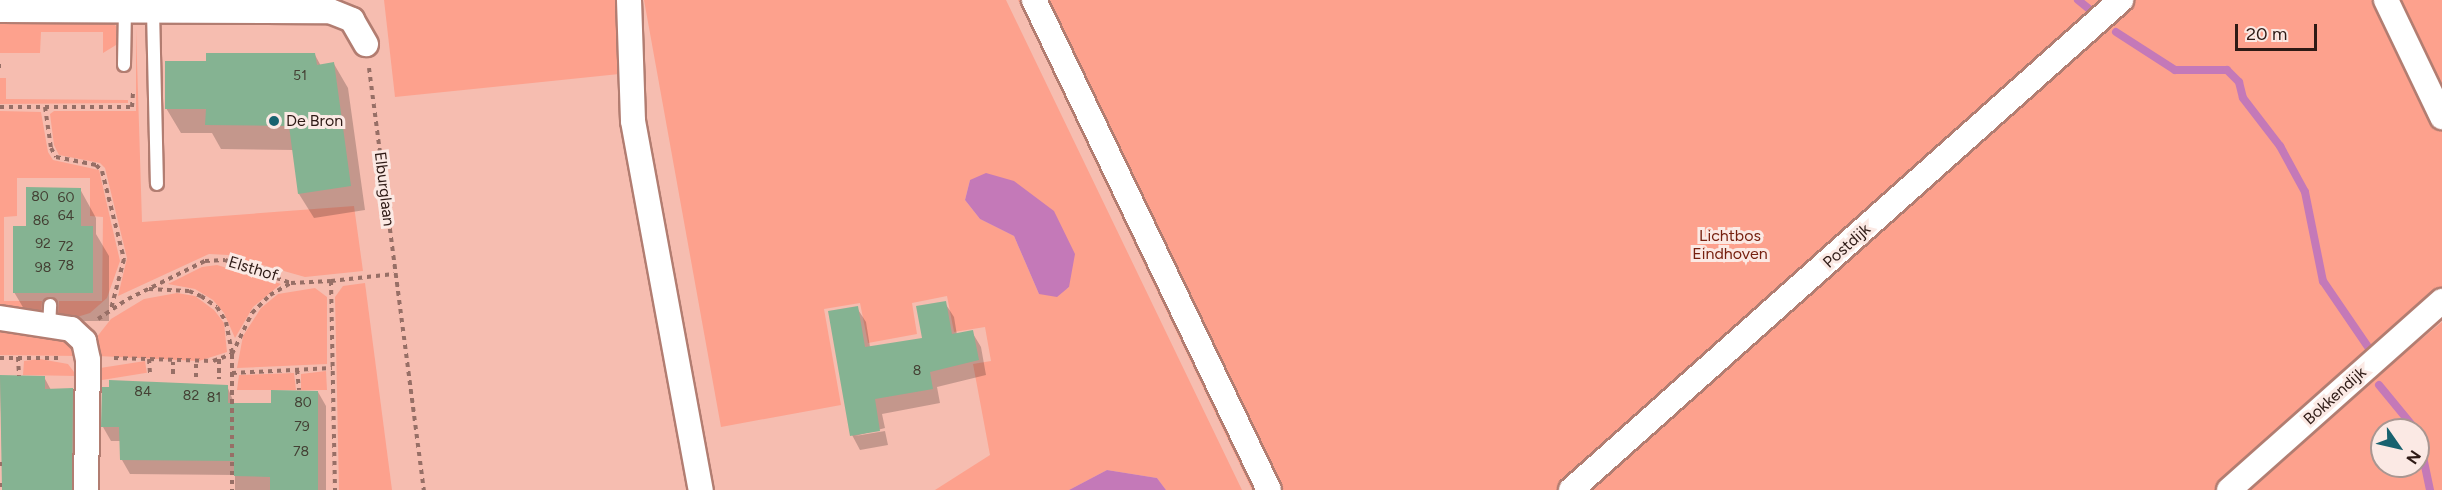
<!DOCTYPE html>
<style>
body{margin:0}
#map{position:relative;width:2442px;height:490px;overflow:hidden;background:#f6bdb0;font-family:Figtree,sans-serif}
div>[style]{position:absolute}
.green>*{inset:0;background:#fda18d;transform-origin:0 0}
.water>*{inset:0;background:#c479b8}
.shadow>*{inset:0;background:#0003}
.stream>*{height:8px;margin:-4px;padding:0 4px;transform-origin:4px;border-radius:4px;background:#c479b8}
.building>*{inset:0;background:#85b392}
.path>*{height:4px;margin-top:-2px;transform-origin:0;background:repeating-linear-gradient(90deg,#976f66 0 4.5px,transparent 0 9px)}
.roads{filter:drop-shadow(2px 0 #b27d71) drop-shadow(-2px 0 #b27d71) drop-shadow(0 2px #b27d71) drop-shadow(0 -2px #b27d71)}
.lane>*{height:12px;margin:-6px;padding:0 6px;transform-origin:6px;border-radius:6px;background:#fff}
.street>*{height:24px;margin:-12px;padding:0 12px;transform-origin:12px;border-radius:12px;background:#fff}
.dots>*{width:16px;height:16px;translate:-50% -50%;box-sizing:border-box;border:3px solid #fbe9e4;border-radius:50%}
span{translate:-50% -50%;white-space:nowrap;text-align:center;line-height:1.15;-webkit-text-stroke:6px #fbe9e4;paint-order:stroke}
.number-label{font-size:14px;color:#444034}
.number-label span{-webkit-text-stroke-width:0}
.poi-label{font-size:16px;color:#2e1a15}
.left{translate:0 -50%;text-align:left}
.street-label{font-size:16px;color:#2e1a15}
.park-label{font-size:16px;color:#76200f}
.north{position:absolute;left:2370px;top:418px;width:60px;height:60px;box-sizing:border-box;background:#fbe9e4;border:2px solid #a99691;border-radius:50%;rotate:124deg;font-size:16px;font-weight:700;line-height:24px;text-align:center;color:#2e1a15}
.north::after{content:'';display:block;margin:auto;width:21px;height:27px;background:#18626f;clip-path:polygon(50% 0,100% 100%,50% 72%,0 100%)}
.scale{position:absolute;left:2235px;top:24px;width:82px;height:27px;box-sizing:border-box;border:3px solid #2e1a15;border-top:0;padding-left:8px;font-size:18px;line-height:21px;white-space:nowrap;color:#2e1a15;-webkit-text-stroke:4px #fbe9e4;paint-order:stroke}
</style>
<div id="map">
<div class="green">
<i style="clip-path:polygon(384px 0,617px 0,629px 73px,395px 97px)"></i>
<i style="clip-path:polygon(evenodd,644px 0,1006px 0,1242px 490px,1166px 490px,1157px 478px,1107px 470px,1069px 490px,935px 490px,990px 455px,973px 364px,991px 361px,985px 327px,954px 332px,947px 296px,912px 303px,917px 334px,868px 343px,860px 303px,824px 309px,841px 405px,721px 427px,644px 0,970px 180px,1069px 288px,1039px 294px,1014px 236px,980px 219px,965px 200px,970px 180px)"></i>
<i style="clip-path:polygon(evenodd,1018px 0,2442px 0,2442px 319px,2413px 346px,2442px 322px,2442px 490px,1252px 490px,1018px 0,2382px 430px,2418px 430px,2418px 466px,2382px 466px,2382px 430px)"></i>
<i style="clip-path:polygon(0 19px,109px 20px,116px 26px,116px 45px,103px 53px,103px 32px,41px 32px,40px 53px,0 53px)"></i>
<i style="clip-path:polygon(136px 28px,142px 222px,354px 206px,363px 271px,305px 277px,228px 255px,209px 254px,118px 296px,127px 258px,105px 168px,100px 163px,59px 155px,54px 145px,50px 114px,54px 111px,136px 111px)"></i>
<i style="clip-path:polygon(0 78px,6px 78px,6px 99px,128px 100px,128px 103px,0 104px)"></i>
<i style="clip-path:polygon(0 111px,41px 112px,48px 152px,53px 160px,99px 170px,120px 261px,107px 298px,90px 313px,74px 318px,58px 314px,59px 301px,102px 301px,103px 217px,90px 216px,90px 178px,17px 178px,17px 216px,4px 217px,4px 301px,42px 301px,41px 314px,0 307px)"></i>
<i style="clip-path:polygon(217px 265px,281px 284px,253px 307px,235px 338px,224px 313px,213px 300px,195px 289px,168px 284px,202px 267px)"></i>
<i style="clip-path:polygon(365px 283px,392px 490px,339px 490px,335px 297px,343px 286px)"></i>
<i style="clip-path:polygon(315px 288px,327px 297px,327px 364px,237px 368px,243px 336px,261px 308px,278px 294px)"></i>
<i style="clip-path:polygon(177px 293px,195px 296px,214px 310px,224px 323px,227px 352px,199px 361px,98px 356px,96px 338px,111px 319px,144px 299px)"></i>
<i style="clip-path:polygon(0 326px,62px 338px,73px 345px,78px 356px,0 355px)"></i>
<i style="clip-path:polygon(40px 359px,68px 364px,77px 376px,23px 375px,24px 361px)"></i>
<i style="left:145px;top:361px;width:12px;height:47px;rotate:81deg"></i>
<i style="clip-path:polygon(326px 371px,327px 390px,301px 390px,301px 374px)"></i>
<i style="clip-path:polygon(294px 373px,296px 390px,237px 390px,239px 375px)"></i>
</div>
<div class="water">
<i style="clip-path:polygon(986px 173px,1014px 181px,1054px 211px,1075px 254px,1069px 287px,1057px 297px,1039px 294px,1014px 236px,980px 219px,965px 200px,970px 180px)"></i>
<i style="clip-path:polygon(1107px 470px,1157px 478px,1166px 490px,1069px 490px)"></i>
</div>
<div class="shadow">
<i style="clip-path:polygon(315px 55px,321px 66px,334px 64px,348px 88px,365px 210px,314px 218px,299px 194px,294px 150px,221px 149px,212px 133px,181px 133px,166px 108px,207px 62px)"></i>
<i style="clip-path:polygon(80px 189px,96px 218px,96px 234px,109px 256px,109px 321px,31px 321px,14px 292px,27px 227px)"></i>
<i style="clip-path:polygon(945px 303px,954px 317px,957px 335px,972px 332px,981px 347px,986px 375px,937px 387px,940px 403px,882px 414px,885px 428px,855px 436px,885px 431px,888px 445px,860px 450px,852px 435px,857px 308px,866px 322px,870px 347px,923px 339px)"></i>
<i style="clip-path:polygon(0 377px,44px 377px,51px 390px,72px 389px,81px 403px,79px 490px,3px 490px)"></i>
<i style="clip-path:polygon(227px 386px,235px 405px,272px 405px,318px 392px,326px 406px,326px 490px,235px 490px,235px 475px,130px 474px,122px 460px,121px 441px,111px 441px,103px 427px)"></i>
</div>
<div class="stream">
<i style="left:2078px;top:0;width:22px;rotate:39deg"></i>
<i style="left:2116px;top:32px;width:70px;rotate:32.8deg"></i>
<i style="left:2175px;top:70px;width:52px"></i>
<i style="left:2227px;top:70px;width:17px;rotate:45deg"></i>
<i style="left:2239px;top:82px;width:16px;rotate:76deg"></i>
<i style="left:2243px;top:98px;width:61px;rotate:52.4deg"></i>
<i style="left:2280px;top:146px;width:52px;rotate:61.5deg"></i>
<i style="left:2305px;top:192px;width:91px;rotate:78.6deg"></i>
<i style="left:2323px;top:281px;width:80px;rotate:55.7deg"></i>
<i style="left:2379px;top:385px;width:58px;rotate:50.6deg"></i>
<i style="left:2418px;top:433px;width:58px;rotate:78.1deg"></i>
</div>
<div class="building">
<i style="clip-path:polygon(206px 53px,315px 53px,317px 65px,334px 62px,351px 186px,298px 194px,289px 126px,205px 125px,206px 109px,165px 109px,165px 61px,206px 61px)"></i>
<i style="clip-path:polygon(26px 187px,81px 188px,81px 226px,93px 226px,93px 293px,13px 293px,13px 226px,26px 226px)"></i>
<i style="clip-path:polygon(946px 301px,952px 334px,973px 330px,979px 360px,930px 372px,933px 389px,875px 399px,880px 431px,850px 436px,828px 311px,858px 306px,865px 347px,922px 338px,916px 306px)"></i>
<i style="clip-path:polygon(0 375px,45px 376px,45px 389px,73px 388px,72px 490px,2px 490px)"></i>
<i style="clip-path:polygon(109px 380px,228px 385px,228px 403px,271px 403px,271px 390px,318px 391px,318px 490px,270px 490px,270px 477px,234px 476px,234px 461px,120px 460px,119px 427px,101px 427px,102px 387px,109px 387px)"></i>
</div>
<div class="path">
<i style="left:0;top:66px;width:1px"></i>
<i style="left:369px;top:68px;width:426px;rotate:82.6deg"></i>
<i style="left:0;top:107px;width:132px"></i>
<i style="left:132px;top:107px;width:15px;rotate:-86deg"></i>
<i style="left:45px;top:107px;width:41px;rotate:81.7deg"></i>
<i style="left:51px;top:148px;width:10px;rotate:61deg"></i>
<i style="left:56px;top:157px;width:41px;rotate:11.3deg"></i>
<i style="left:96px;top:165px;width:8px;rotate:45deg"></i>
<i style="left:102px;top:171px;width:91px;rotate:76deg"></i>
<i style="left:124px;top:259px;width:52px;rotate:104.6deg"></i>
<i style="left:331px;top:281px;width:63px;rotate:-6.3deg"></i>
<i style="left:149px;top:289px;width:40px;rotate:2.9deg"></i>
<i style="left:189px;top:291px;width:13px;rotate:23deg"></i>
<i style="left:201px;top:296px;width:19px;rotate:35deg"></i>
<i style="left:217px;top:307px;width:17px;rotate:59deg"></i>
<i style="left:226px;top:322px;width:33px;rotate:79deg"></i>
<i style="left:232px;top:354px;width:136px;rotate:90deg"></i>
<i style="left:98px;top:319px;width:36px;rotate:-34deg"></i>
<i style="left:128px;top:299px;width:86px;rotate:-26.3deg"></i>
<i style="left:205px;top:261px;width:20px;rotate:-3deg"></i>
<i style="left:225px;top:260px;width:70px;rotate:19.2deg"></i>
<i style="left:18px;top:357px;width:19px;rotate:87deg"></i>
<i style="left:0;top:358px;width:62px"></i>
<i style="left:114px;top:358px;width:99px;rotate:1.7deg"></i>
<i style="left:213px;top:361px;width:20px;rotate:-20deg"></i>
<i style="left:232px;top:354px;width:46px;rotate:-64deg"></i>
<i style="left:252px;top:313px;width:25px;rotate:-45deg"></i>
<i style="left:270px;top:295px;width:24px;rotate:-30deg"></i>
<i style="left:291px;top:283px;width:40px;rotate:-2.9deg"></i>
<i style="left:331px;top:281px;width:209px;rotate:88.9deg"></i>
<i style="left:149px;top:359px;width:15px;rotate:86deg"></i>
<i style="left:219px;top:359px;width:20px;rotate:90deg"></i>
<i style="left:196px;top:364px;width:15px;rotate:90deg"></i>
<i style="left:297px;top:370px;width:20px;rotate:84deg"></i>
<i style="left:232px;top:373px;width:100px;rotate:-2.9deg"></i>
<i style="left:173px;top:374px;width:12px;rotate:-90deg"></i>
<i style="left:0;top:464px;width:2px"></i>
<i style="left:0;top:485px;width:2px"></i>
</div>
<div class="roads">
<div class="lane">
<i style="left:153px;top:10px;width:174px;rotate:88.7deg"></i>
<i style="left:124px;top:65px;width:55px;rotate:-89deg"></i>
<i style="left:49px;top:327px;width:22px;rotate:-87deg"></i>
</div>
<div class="street">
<i style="left:629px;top:0;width:121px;rotate:88.1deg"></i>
<i style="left:633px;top:121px;width:375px;rotate:79.6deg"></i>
<i style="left:1034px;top:0;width:543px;rotate:64.38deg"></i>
<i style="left:2386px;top:0;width:130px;rotate:64.4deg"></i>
<i style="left:0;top:10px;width:330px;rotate:0.2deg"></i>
<i style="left:330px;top:11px;width:24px;rotate:22deg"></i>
<i style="left:352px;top:20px;width:28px;rotate:60deg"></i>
<i style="left:0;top:318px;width:72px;rotate:8.8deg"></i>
<i style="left:71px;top:329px;width:18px;rotate:43deg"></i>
<i style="left:84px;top:341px;width:19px;rotate:78deg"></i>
<i style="left:88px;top:360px;width:130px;rotate:90.9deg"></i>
<i style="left:1571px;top:490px;width:737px;rotate:-41.7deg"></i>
<i style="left:2229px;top:490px;width:285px;rotate:-41.6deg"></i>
</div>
</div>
<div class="dots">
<i style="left:274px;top:121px;background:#18626f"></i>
</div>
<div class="number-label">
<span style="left:300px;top:76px">51</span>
<span style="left:40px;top:197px">80</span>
<span style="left:66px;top:198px">60</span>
<span style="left:66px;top:216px">64</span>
<span style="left:41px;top:221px">86</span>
<span style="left:43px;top:244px">92</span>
<span style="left:66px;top:247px">72</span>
<span style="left:66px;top:266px">78</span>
<span style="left:43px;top:268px">98</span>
<span style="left:917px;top:371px">8</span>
<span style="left:143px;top:392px">84</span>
<span style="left:191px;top:396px">82</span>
<span style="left:214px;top:398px">81</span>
<span style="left:303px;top:403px">80</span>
<span style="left:302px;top:427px">79</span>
<span style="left:301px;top:452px">78</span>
</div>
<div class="poi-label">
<span class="left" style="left:286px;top:121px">De Bron</span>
</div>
<div class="street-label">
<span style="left:384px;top:189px;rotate:83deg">Elburglaan</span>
<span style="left:1847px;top:246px;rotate:-42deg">Postdijk</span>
<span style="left:253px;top:269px;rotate:17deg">Elsthof</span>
<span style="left:2335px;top:396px;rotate:-42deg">Bokkendijk</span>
</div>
<div class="park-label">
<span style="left:1730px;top:245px">Lichtbos<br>Eindhoven</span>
</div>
<div class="north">N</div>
<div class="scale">20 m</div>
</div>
